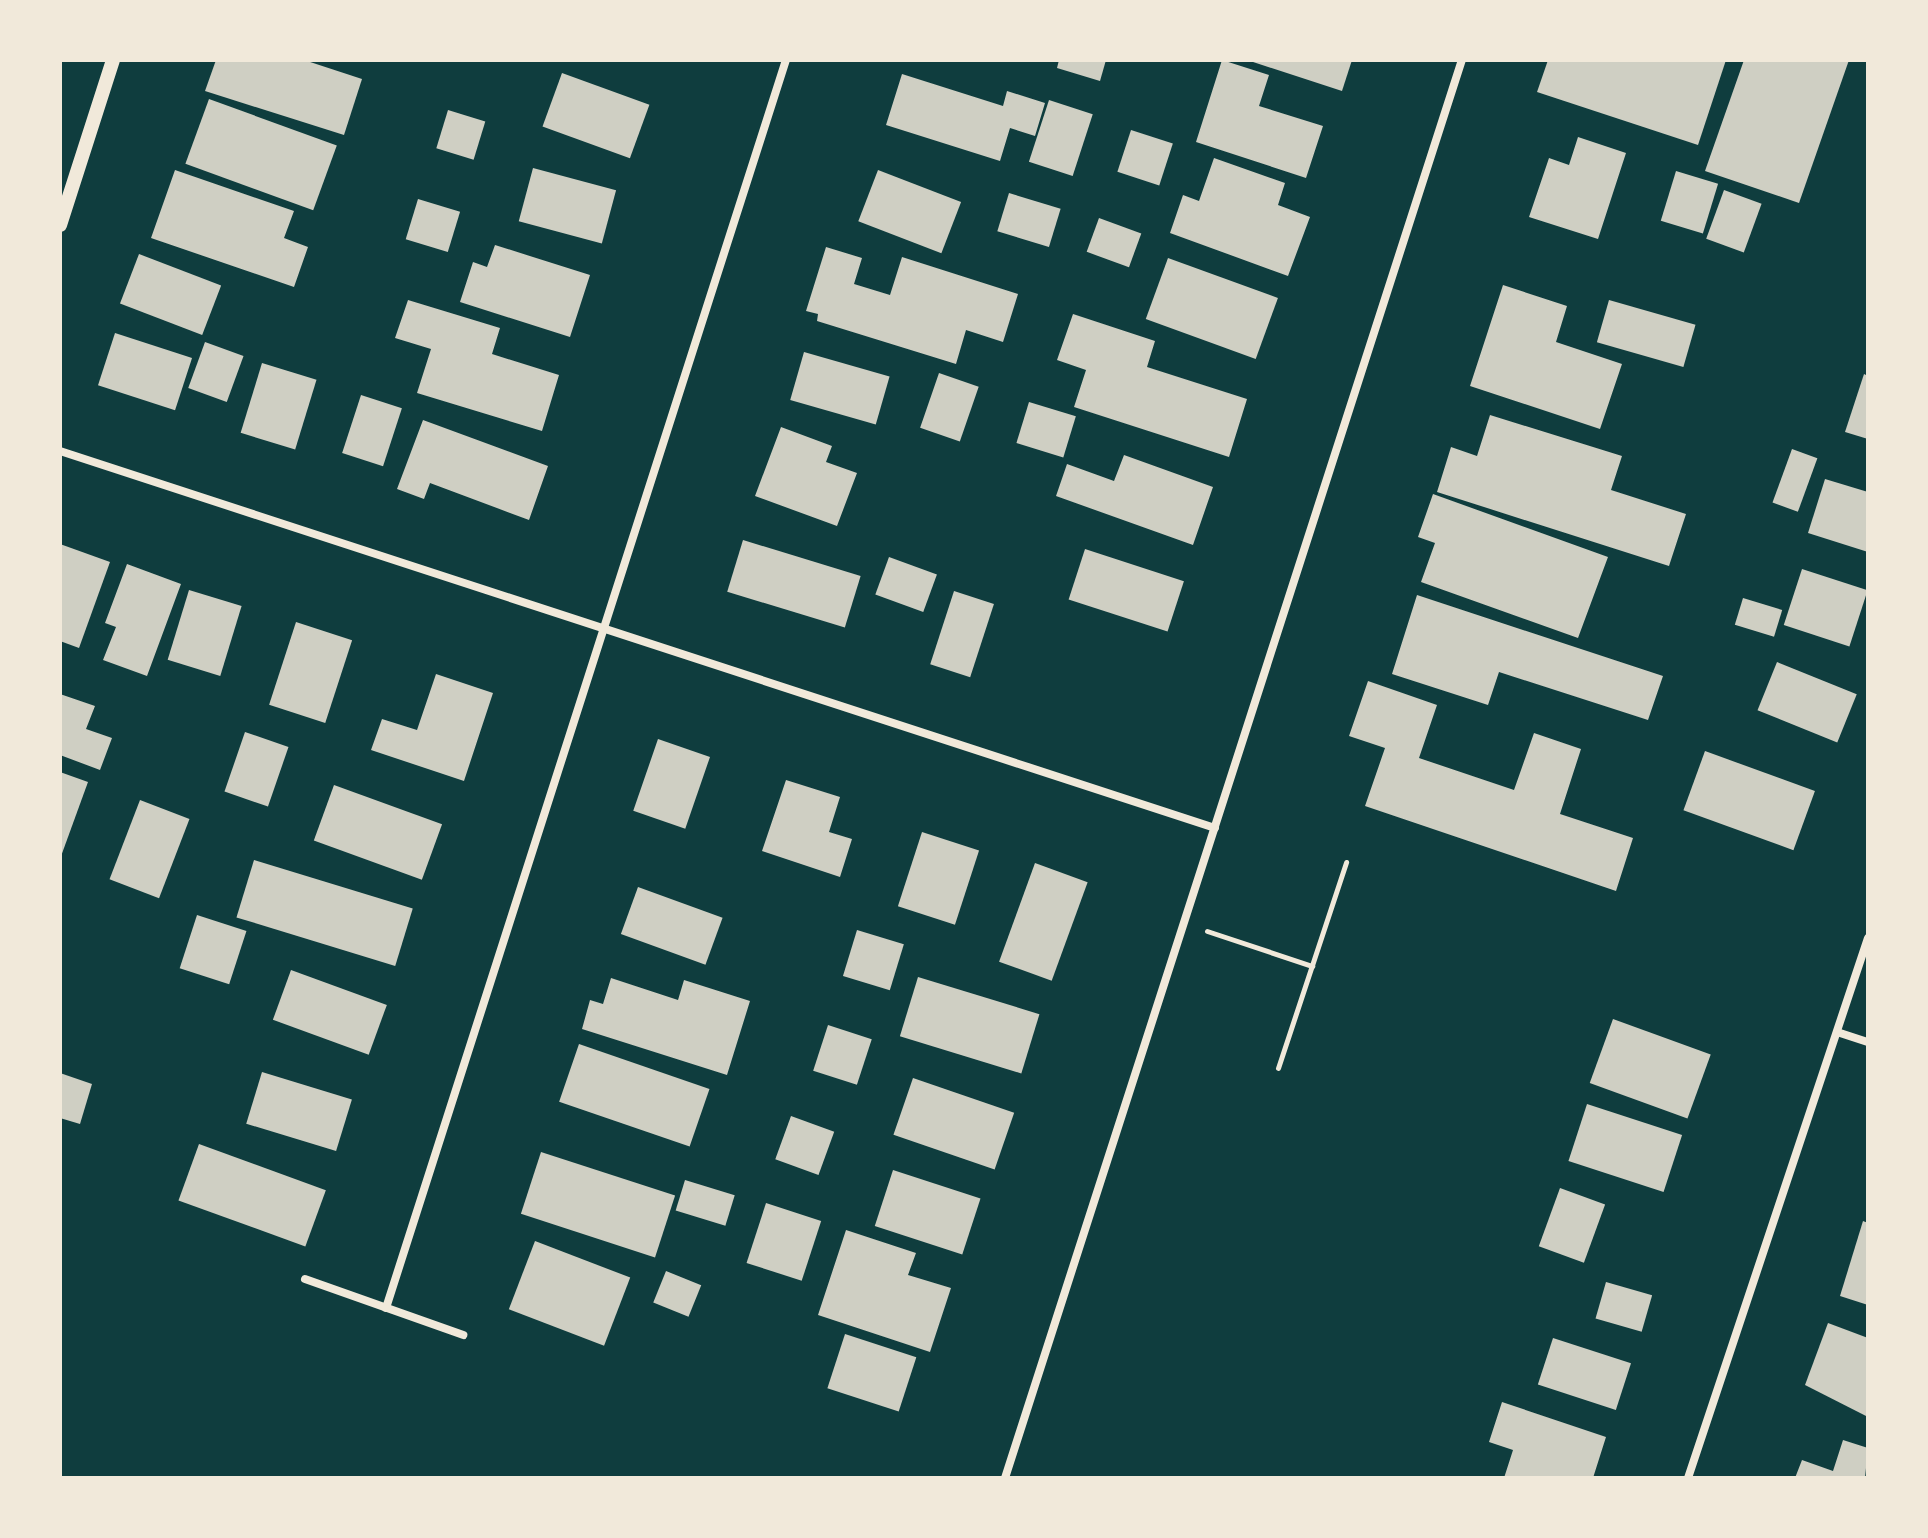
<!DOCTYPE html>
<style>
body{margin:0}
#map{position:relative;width:1928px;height:1538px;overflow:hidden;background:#0f3d3e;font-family:Jost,sans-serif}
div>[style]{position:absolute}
.building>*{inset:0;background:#cfcfc3;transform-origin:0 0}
.path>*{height:5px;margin:-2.5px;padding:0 2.5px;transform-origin:2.5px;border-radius:2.5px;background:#f1e9da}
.minor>*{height:8px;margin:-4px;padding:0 4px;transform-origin:4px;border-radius:4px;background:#f1e9da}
.tertiary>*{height:14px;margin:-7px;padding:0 7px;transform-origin:7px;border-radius:7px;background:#f1e9da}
span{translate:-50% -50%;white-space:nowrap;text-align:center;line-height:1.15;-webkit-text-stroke:6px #f1e9da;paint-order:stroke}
.frame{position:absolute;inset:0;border:62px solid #f1e9da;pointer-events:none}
</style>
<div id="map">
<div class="building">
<i style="clip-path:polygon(216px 60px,304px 60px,362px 79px,344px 135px,205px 91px)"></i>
<i style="clip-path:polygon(1059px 60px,1106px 60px,1100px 81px,1057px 68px)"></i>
<i style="clip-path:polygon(1222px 60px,1269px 75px,1259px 106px,1323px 126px,1306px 178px,1196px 142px)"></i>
<i style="clip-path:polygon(1247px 60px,1352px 60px,1342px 91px)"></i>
<i style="clip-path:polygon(1548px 60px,1726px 60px,1698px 145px,1537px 92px)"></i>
<i style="clip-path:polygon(1744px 60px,1849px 60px,1799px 203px,1705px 171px)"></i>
<i style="left:562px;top:73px;width:93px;height:57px;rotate:20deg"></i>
<i style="clip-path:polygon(902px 74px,1003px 106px,1007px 91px,1045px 103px,1035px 136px,1010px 128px,1000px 161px,886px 125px)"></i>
<i style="left:209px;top:99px;width:136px;height:69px;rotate:20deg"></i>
<i style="left:1049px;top:100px;width:46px;height:65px;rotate:18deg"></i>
<i style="left:448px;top:110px;width:39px;height:40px;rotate:17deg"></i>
<i style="left:1131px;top:130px;width:44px;height:44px;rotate:18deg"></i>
<i style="clip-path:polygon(1578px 137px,1626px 153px,1598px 239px,1529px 217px,1549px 158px,1569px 165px)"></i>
<i style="clip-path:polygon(1214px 158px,1285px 183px,1278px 205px,1310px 217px,1288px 276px,1170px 233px,1183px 195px,1199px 201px)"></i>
<i style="left:533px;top:168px;width:86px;height:55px;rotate:15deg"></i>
<i style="clip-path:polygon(175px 170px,294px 211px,284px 238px,308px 247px,294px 287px,151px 238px)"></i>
<i style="left:878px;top:170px;width:89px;height:55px;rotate:21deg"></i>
<i style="left:1676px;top:171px;width:44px;height:52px;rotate:17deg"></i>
<i style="left:1724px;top:190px;width:40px;height:52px;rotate:20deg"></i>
<i style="left:1009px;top:193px;width:54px;height:40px;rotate:17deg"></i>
<i style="left:418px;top:199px;width:44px;height:42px;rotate:17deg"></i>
<i style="left:1099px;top:218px;width:45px;height:36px;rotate:20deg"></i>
<i style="clip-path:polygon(495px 245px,590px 275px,570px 337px,460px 302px,473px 262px,487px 267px)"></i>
<i style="clip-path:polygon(826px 247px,862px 258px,854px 284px,890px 295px,902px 257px,1018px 294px,1003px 342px,966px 330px,956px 364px,817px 321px,818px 314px,806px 311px)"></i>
<i style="left:139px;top:254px;width:88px;height:53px;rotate:21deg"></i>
<i style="left:1168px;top:258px;width:117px;height:65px;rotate:20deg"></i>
<i style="clip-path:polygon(1503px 285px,1567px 306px,1556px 342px,1622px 364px,1600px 429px,1470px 386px)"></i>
<i style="clip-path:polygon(408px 300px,500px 328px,492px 354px,559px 375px,542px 431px,417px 393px,431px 349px,395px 338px)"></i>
<i style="left:1609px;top:300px;width:90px;height:44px;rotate:16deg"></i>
<i style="clip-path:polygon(1073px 314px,1155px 341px,1147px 367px,1247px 399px,1229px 457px,1074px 407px,1086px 370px,1057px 360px)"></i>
<i style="left:115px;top:333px;width:81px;height:55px;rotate:18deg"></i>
<i style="left:205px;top:342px;width:41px;height:49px;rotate:20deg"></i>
<i style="left:804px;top:352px;width:89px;height:50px;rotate:16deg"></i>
<i style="left:262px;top:363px;width:57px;height:73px;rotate:17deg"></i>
<i style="left:939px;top:373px;width:42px;height:58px;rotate:19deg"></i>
<i style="clip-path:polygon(1864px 374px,1868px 376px,1868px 439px,1845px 432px)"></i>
<i style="left:361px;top:395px;width:43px;height:61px;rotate:18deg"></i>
<i style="left:1029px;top:402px;width:49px;height:43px;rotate:17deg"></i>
<i style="clip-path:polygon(1490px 415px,1622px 456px,1611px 490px,1686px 514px,1669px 566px,1437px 492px,1451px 447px,1477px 456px)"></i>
<i style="clip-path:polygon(423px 420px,548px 466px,529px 520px,430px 483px,424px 499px,397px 489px)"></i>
<i style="clip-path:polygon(781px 427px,832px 446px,826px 462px,857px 473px,837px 526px,755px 496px)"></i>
<i style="left:1792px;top:449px;width:27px;height:57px;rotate:20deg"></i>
<i style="clip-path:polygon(1124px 455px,1213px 487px,1193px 545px,1056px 496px,1067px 464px,1114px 481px)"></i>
<i style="clip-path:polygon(1825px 479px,1868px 492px,1868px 552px,1808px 533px)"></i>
<i style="clip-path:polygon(1433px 494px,1608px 557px,1578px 638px,1421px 582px,1435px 543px,1418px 537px)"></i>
<i style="left:743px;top:540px;width:123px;height:54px;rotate:17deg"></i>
<i style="clip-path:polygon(60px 544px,110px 562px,79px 648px,60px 641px)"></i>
<i style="left:1085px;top:549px;width:104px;height:53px;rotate:18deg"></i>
<i style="left:889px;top:557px;width:51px;height:40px;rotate:20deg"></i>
<i style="clip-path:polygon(127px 564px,181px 584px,147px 676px,103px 660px,116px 627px,105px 623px)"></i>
<i style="left:1802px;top:569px;width:69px;height:59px;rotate:18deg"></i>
<i style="left:189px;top:590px;width:55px;height:73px;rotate:17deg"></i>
<i style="left:954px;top:591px;width:42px;height:77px;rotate:18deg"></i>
<i style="clip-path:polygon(1417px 595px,1663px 676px,1648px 720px,1499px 672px,1488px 705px,1392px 674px)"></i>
<i style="left:1743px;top:598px;width:41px;height:28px;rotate:17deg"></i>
<i style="left:296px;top:622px;width:59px;height:87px;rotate:18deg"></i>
<i style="left:1777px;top:662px;width:86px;height:52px;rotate:22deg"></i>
<i style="clip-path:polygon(436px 674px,493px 693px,464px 781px,371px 750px,382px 719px,417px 730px)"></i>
<i style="clip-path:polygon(1368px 681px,1437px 705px,1419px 758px,1514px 790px,1534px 733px,1581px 749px,1560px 814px,1633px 838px,1616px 891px,1365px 806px,1385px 748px,1349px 736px)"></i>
<i style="clip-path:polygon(60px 694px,95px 706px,86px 729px,112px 738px,100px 770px,60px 755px)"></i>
<i style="left:245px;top:732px;width:46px;height:63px;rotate:19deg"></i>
<i style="left:658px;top:739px;width:55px;height:76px;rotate:19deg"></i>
<i style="left:1705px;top:751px;width:117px;height:63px;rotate:20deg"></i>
<i style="clip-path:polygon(60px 772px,88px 782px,60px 859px)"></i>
<i style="clip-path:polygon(786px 780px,840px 797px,829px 832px,852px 839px,840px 877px,762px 851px)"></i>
<i style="left:334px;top:785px;width:115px;height:59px;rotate:20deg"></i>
<i style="left:140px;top:800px;width:53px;height:85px;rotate:21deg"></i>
<i style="left:922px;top:832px;width:60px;height:78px;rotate:18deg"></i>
<i style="left:254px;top:860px;width:166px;height:60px;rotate:17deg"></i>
<i style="left:1035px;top:863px;width:56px;height:105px;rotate:20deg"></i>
<i style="left:638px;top:887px;width:90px;height:50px;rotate:20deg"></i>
<i style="left:197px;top:915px;width:52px;height:56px;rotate:18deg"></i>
<i style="left:857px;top:930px;width:49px;height:48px;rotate:17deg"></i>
<i style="left:291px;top:970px;width:102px;height:53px;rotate:20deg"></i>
<i style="left:918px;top:977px;width:127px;height:62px;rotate:17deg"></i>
<i style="clip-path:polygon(611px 978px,678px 1000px,684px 980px,750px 1001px,727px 1075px,582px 1029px,590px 1000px,603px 1004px)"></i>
<i style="left:1613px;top:1019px;width:104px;height:68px;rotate:20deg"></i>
<i style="left:828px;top:1025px;width:46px;height:48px;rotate:18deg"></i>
<i style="left:579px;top:1044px;width:138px;height:61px;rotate:19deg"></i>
<i style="left:262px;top:1072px;width:94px;height:54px;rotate:17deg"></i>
<i style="clip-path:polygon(60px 1073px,92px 1084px,80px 1124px,60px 1118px)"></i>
<i style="left:913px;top:1078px;width:107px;height:60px;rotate:19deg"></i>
<i style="left:1587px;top:1104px;width:100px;height:60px;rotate:18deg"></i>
<i style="left:791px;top:1116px;width:46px;height:46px;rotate:20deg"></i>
<i style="left:199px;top:1144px;width:135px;height:60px;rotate:20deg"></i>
<i style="left:541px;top:1152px;width:141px;height:65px;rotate:18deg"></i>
<i style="left:893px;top:1170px;width:92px;height:59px;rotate:18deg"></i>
<i style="left:685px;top:1180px;width:52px;height:32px;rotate:17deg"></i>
<i style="left:1560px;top:1188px;width:48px;height:62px;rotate:20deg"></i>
<i style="left:766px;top:1203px;width:58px;height:63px;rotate:18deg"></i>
<i style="clip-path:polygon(1863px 1221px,1868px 1223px,1868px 1305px,1840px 1296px)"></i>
<i style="clip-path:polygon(846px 1230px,916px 1253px,908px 1275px,951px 1288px,930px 1352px,818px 1315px)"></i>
<i style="left:535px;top:1241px;width:102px;height:73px;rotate:21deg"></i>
<i style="left:666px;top:1271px;width:38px;height:34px;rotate:22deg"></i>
<i style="left:1606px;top:1282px;width:48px;height:38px;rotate:16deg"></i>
<i style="clip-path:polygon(1828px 1323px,1868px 1338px,1868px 1417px,1805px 1385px)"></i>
<i style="left:845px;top:1334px;width:75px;height:57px;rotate:18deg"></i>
<i style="left:1553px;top:1338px;width:82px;height:49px;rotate:18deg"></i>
<i style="clip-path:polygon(1502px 1402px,1606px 1437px,1593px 1478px,1504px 1478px,1513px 1450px,1489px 1442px)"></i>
<i style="clip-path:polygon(1843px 1440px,1868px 1448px,1865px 1478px,1795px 1478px,1802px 1460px,1833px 1471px)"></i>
</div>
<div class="path">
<i style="left:1207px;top:931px;width:111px;rotate:18.4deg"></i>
<i style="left:1278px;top:1068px;width:217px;rotate:-71.7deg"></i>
</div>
<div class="minor">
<i style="left:60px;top:451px;width:1215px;rotate:18.08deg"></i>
<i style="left:1837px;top:1032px;width:33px;rotate:18deg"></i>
<i style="left:305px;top:1279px;width:168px;rotate:19.5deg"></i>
<i style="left:386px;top:1308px;width:1311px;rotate:-72.23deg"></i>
<i style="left:1005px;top:1478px;width:1490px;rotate:-72.14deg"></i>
<i style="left:1688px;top:1478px;width:569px;rotate:-71.57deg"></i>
</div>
<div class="tertiary">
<i style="left:60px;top:225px;width:173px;rotate:-72.2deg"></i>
</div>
<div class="frame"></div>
</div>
